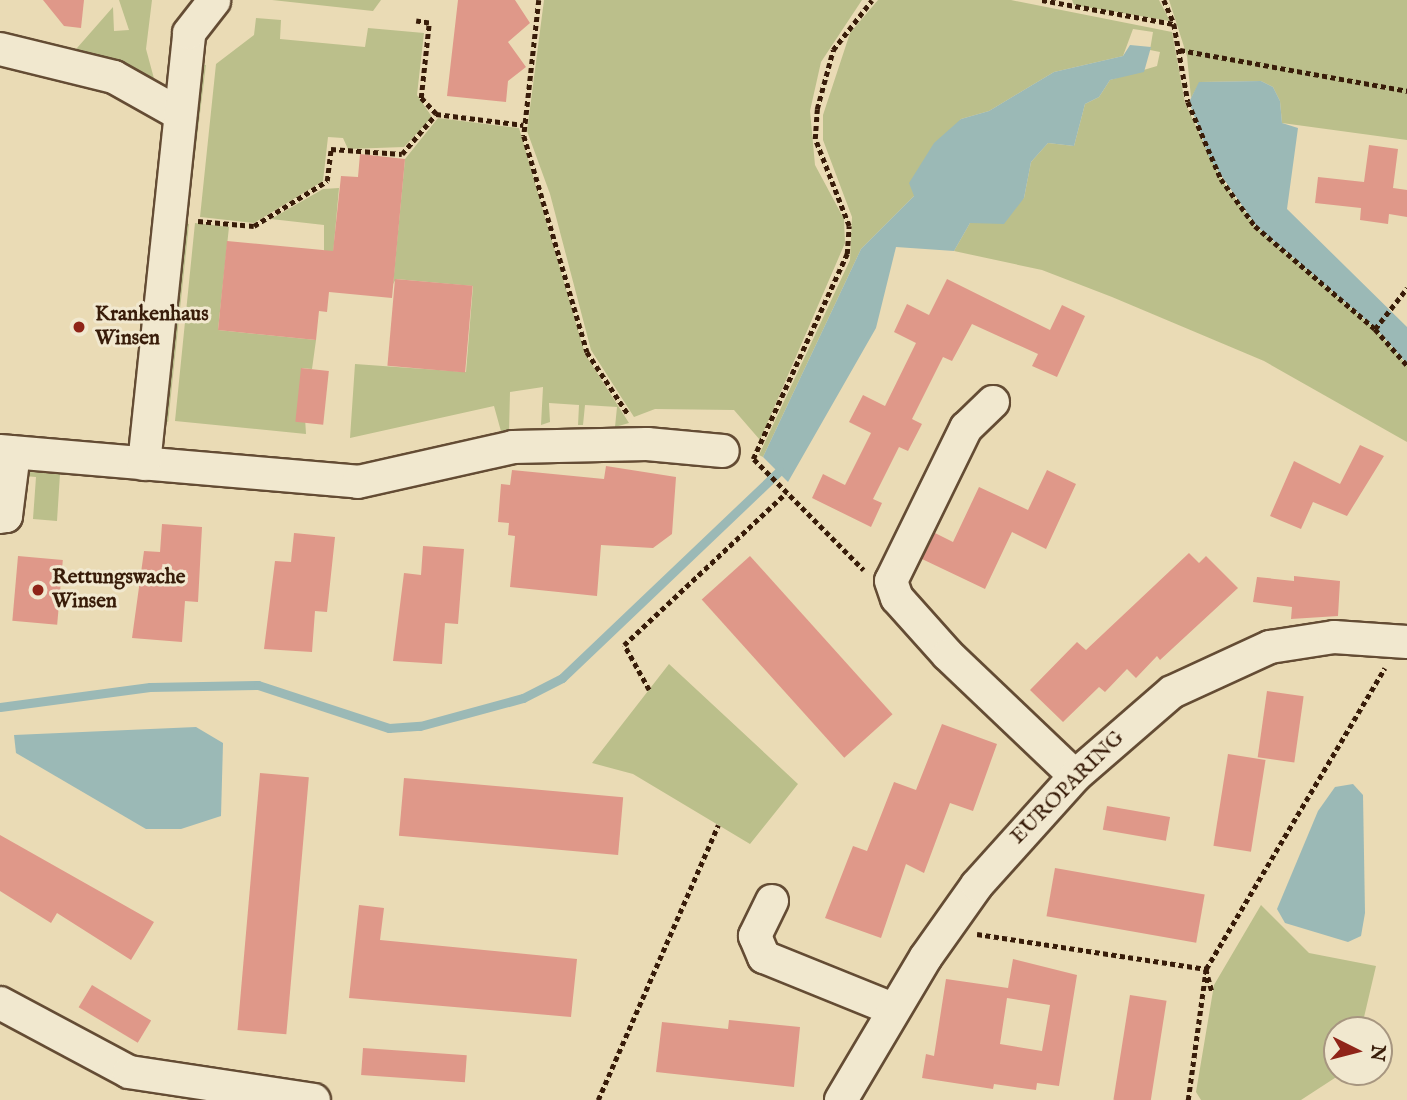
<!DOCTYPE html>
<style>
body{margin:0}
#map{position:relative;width:1407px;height:1100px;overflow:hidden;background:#eadbb5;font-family:"IM FELL English",serif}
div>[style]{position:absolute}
.green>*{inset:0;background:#bbbf8b;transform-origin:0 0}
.water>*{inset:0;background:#9bb9b6}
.stream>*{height:9px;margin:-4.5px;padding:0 4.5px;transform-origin:4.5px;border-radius:4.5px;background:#9bb9b6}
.building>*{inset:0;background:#df9889;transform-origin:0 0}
.path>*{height:4.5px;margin-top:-2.25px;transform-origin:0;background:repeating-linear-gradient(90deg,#381c09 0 5px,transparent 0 8.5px)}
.roads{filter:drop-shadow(2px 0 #644c34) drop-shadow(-2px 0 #644c34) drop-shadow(0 2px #644c34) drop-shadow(0 -2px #644c34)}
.minor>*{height:32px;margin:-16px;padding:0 16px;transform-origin:16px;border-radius:16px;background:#f1e8cf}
.dots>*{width:19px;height:19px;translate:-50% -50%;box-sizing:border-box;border:4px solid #f1e8cf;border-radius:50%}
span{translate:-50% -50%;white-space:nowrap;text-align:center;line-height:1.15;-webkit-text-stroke:6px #f1e8cf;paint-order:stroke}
.poi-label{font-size:21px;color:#381c09;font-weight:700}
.left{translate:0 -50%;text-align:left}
.street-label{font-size:21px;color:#381c09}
.north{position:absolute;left:1323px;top:1016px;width:70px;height:70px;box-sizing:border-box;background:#f1e8cf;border:2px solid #a79680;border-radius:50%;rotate:96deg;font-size:19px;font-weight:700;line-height:28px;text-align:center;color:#381c09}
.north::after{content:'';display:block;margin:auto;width:24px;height:32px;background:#8f2418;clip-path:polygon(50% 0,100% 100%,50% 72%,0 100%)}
</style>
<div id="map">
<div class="green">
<i style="clip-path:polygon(119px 0,152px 0,146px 49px,156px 86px,70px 56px,113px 7px,114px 31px,129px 30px)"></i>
<i style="clip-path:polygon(272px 0,381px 0,373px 11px)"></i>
<i style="clip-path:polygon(544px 0,862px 0,821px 62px,810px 111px,815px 165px,844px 219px,845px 243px,760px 440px,734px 410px,655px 409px,634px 417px,591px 350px,550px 194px,527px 131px)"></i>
<i style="clip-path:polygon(878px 0,1011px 0,1172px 32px,1185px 103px,1221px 179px,1255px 226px,1375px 329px,1407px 365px,1407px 442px,1264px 361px,1112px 297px,1042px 270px,954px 251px,970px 223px,1024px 198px,1031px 162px,1048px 143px,1074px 146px,1085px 104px,1099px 97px,1110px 80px,1157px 66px,1160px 52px,1150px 50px,1153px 32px,1133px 29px,1123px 56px,1054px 72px,989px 111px,961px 119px,914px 196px,861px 249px,763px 457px,759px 455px,850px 260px,852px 217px,823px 140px,823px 115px,850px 33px)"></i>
<i style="clip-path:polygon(1072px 0,1159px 0,1170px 21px,1074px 5px)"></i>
<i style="clip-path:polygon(1169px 0,1407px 0,1407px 140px,1282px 123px,1280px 101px,1273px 87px,1261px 81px,1200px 82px,1191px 98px,1187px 56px)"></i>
<i style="clip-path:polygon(256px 18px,281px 20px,280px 39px,365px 47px,368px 28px,424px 33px,417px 95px,432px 117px,404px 147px,348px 149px,343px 138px,328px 137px,323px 181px,254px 223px,200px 217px,216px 64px,254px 35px)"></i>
<i style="left:198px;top:64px;width:8px;height:153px;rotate:7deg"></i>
<i style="clip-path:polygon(438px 118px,519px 128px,585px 354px,629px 423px,615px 427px,617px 407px,585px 405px,583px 425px,578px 425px,579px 405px,549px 403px,550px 422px,541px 425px,543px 387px,510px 392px,509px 432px,502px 435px,494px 406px,350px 438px,355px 364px,466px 372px,473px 286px,396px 279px,393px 284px,405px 159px)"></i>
<i style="clip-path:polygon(339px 188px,332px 266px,324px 250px,324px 225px,271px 219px,323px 189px)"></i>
<i style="left:180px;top:223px;width:9px;height:199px;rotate:6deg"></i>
<i style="clip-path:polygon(195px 223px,229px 227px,218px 330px,316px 340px,312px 369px,302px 368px,306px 434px,175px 421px)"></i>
<i style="clip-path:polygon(13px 471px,60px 474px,57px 521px,33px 519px,36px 477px,12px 475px)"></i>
<i style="clip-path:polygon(669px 664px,798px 784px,750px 844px,633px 774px,592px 763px)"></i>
<i style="clip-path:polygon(1261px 905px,1309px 953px,1376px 966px,1361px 1030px,1337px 1030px,1337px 1072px,1344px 1072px,1301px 1100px,1201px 1100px,1196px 1092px,1214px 985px)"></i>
</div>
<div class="water">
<i style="clip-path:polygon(1130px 45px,1151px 47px,1144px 72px,1110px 80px,1099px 97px,1085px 104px,1074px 146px,1048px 143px,1031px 162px,1024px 198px,1004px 224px,970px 223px,954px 251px,896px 247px,876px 328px,788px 482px,763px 457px,861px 249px,914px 196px,909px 183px,934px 143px,961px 119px,989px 111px,1054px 72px,1123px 56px)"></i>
<i style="clip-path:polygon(1261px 81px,1273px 87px,1280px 101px,1282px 123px,1298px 128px,1287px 209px,1407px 327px,1407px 364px,1376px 329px,1256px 226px,1210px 159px,1189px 102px,1199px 82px)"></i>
<i style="clip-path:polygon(196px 727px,223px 743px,221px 816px,181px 829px,146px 829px,16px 753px,14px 735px)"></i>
<i style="clip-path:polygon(1353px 784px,1363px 795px,1365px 913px,1361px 936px,1348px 942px,1285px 923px,1277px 909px,1318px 811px,1335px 787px)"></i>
</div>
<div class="stream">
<i style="left:0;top:707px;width:151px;rotate:-7.6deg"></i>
<i style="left:150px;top:687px;width:108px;rotate:-1.1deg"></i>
<i style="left:258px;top:685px;width:138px;rotate:18.2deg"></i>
<i style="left:389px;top:728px;width:31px;rotate:-4deg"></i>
<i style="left:420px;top:726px;width:107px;rotate:-15.2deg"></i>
<i style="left:523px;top:698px;width:44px;rotate:-27.1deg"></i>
<i style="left:562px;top:678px;width:300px;rotate:-43.6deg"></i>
</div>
<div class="building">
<i style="clip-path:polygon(43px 0,84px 0,81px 28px,64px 26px)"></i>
<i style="clip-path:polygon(458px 0,515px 0,530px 23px,508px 42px,526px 67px,508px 81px,506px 102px,447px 96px)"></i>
<i style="clip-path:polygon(1369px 145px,1398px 149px,1393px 188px,1407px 190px,1407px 217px,1389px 214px,1388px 224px,1360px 220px,1361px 208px,1315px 203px,1318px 177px,1364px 182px)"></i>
<i style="clip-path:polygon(360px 154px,405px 159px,392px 298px,329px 292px,327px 312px,319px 311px,316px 340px,218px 330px,227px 241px,333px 251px,341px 176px,358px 177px)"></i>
<i style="left:395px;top:279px;width:78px;height:87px;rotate:5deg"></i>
<i style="clip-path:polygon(947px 279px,1050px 330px,1062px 305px,1085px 316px,1057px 377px,1032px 366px,1038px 354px,972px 324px,952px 361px,943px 357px,912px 419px,922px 424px,908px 451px,899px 447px,873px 499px,882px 503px,871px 527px,812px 498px,823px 474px,845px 485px,871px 433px,849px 422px,863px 395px,885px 406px,916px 343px,894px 332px,907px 304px,929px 315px)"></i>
<i style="left:301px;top:368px;width:28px;height:54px;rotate:6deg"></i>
<i style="clip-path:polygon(1360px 445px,1384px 456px,1347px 516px,1313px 502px,1301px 529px,1270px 516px,1294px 461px,1340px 484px)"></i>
<i style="clip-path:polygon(606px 466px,676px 477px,672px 534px,653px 548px,601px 545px,597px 596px,510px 587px,515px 536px,508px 535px,509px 523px,498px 522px,501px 484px,510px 485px,512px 470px,604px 479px)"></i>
<i style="clip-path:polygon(1047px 470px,1076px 484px,1046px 549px,1012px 532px,985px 589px,922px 559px,935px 533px,953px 542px,979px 487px,1028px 510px)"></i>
<i style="clip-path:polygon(162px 524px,202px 527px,198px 602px,185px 601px,182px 642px,132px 638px,144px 551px,160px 552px)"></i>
<i style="clip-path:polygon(294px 533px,335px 537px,327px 612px,315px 611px,312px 652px,264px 649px,275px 561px,291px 562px)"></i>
<i style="clip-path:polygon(423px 546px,464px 549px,458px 624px,445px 623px,442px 664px,393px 661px,404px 573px,421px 575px)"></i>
<i style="clip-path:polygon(1189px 553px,1199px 563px,1206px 556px,1238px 588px,1160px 660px,1157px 656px,1136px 678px,1127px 669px,1105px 692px,1099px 687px,1063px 722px,1030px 690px,1077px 642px,1086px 650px)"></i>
<i style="left:18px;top:556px;width:45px;height:65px;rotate:5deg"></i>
<i style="left:750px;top:556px;width:213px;height:65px;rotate:48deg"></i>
<i style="clip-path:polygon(1294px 576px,1340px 581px,1338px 616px,1291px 619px,1292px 607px,1253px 602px,1257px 577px,1294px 581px)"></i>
<i style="left:1267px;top:691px;width:37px;height:67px;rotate:8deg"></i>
<i style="clip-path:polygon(942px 724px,997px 744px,973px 811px,950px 803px,924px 873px,906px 864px,881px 938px,825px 918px,853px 846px,867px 851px,894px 782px,916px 790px)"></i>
<i style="left:1228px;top:754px;width:38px;height:93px;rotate:9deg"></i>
<i style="left:260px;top:773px;width:49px;height:258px;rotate:5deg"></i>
<i style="left:404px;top:778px;width:220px;height:58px;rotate:5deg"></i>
<i style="left:1107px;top:806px;width:64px;height:24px;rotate:10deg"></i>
<i style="clip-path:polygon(0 835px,154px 922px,131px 960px,57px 913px,51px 923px,0 891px)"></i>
<i style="left:1055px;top:868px;width:152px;height:49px;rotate:10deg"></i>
<i style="clip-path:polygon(359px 905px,384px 908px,380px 940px,577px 959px,571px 1017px,349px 998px)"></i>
<i style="clip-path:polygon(evenodd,1013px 959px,1077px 975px,1059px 1086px,1037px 1083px,1036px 1090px,994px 1084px,993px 1089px,922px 1078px,926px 1054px,934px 1056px,946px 979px,1008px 988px,1013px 959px,1007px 998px,1050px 1005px,1042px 1051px,1000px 1044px,1007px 998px)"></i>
<i style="left:92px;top:985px;width:69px;height:26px;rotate:31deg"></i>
<i style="left:1130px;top:995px;width:37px;height:106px;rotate:9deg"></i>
<i style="clip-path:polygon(729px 1020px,800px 1027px,794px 1087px,656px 1072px,662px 1022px,728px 1029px)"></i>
<i style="left:363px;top:1048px;width:104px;height:27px;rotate:4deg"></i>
</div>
<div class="path">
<i style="left:539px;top:0;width:137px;rotate:96.3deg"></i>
<i style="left:524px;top:136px;width:225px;rotate:73.7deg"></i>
<i style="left:587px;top:352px;width:74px;rotate:56.5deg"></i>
<i style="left:1042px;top:0;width:134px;rotate:10.3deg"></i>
<i style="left:1164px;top:0;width:26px;rotate:67deg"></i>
<i style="left:1174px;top:24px;width:79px;rotate:79.8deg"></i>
<i style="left:1188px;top:102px;width:84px;rotate:66.8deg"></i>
<i style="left:1221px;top:179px;width:58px;rotate:54.1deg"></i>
<i style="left:1255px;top:226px;width:158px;rotate:40.6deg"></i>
<i style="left:1375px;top:329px;width:48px;rotate:48.4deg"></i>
<i style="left:1180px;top:50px;width:231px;rotate:10.2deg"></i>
<i style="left:436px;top:114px;width:88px;rotate:7.2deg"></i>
<i style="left:198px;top:221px;width:56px;rotate:5.1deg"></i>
<i style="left:254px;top:226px;width:86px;rotate:-31.7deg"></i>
<i style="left:327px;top:181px;width:32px;rotate:-83deg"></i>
<i style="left:331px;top:149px;width:71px;rotate:4deg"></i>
<i style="left:402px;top:154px;width:52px;rotate:-49.6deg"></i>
<i style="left:436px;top:114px;width:22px;rotate:-133deg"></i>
<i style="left:421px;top:98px;width:75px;rotate:-83.9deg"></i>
<i style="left:429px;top:23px;width:13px;rotate:-171deg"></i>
<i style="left:1375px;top:329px;width:52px;rotate:-52deg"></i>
<i style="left:753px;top:459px;width:226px;rotate:-65.4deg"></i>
<i style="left:847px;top:254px;width:28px;rotate:-86deg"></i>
<i style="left:849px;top:226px;width:93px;rotate:-111.3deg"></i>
<i style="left:815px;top:139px;width:30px;rotate:-86deg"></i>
<i style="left:817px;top:109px;width:61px;rotate:-74.8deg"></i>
<i style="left:833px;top:50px;width:63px;rotate:-52deg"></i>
<i style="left:754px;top:459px;width:156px;rotate:45.3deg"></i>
<i style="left:649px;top:690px;width:51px;rotate:-119.1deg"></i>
<i style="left:624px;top:645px;width:222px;rotate:-43.2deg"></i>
<i style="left:977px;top:934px;width:232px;rotate:8.7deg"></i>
<i style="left:1206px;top:969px;width:23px;rotate:75deg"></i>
<i style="left:598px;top:1100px;width:300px;rotate:-66.4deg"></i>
<i style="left:1188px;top:1100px;width:132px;rotate:-82.2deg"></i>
<i style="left:1206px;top:969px;width:350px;rotate:-59.3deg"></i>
</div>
<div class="roads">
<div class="minor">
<i style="left:0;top:49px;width:117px;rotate:13.8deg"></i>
<i style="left:114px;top:77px;width:76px;rotate:29.3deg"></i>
<i style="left:993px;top:402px;width:37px;rotate:136deg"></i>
<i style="left:966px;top:428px;width:170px;rotate:116.1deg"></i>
<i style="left:891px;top:581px;width:18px;rotate:71deg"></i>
<i style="left:897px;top:598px;width:76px;rotate:48.2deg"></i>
<i style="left:948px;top:655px;width:175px;rotate:43.6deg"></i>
<i style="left:0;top:451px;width:359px;rotate:4.9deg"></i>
<i style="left:358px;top:482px;width:159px;rotate:-12.7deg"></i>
<i style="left:513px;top:447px;width:134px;rotate:-1.3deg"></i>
<i style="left:647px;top:444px;width:76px;rotate:5.3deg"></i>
<i style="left:144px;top:464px;width:433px;rotate:-84deg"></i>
<i style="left:189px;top:33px;width:41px;rotate:-52deg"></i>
<i style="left:0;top:517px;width:6px;rotate:-9deg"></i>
<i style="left:6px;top:516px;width:64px;rotate:-82.8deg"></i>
<i style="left:772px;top:901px;width:39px;rotate:116deg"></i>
<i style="left:755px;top:936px;width:23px;rotate:67deg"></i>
<i style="left:764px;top:957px;width:139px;rotate:22deg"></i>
<i style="left:0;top:1003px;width:146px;rotate:28.1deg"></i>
<i style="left:129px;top:1072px;width:187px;rotate:8.6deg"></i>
<i style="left:841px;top:1100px;width:166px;rotate:-59.3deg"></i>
<i style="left:926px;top:957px;width:88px;rotate:-54.7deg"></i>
<i style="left:977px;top:885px;width:147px;rotate:-48deg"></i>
<i style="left:1075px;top:776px;width:128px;rotate:-40.9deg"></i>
<i style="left:1172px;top:692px;width:108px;rotate:-24.7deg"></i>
<i style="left:1270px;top:647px;width:65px;rotate:-8.9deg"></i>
<i style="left:1334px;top:637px;width:73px;rotate:3.9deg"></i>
</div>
</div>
<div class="dots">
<i style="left:79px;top:327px;background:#8f2418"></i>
<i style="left:38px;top:590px;background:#8f2418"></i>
</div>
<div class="poi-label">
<span class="left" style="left:95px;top:327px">Krankenhaus<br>Winsen</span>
<span class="left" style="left:52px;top:590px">Rettungswache<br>Winsen</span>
</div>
<div class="street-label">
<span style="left:1068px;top:788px;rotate:-45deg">EUROPARING</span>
</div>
<div class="north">N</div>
</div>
